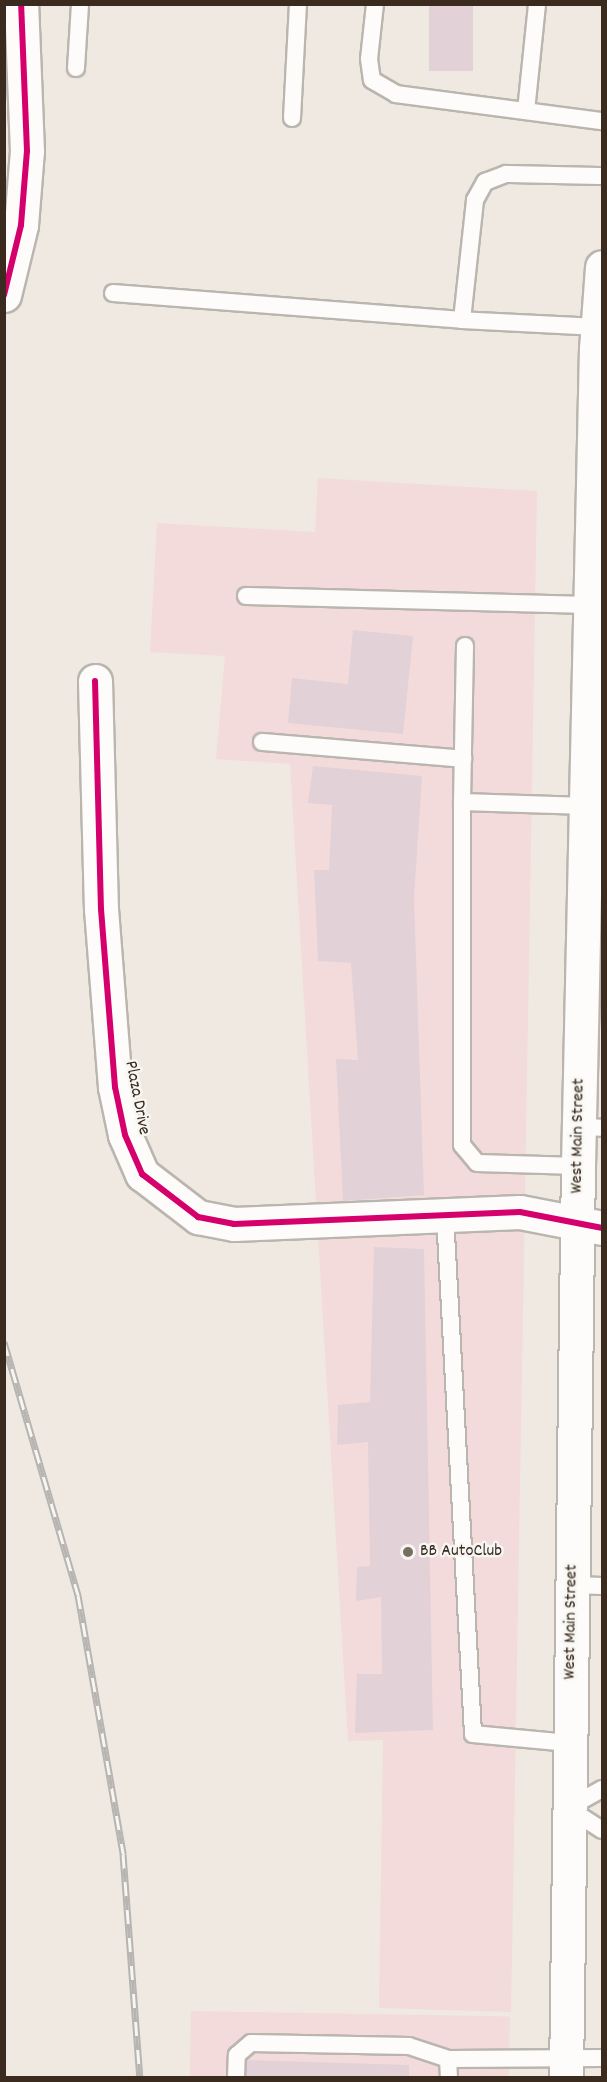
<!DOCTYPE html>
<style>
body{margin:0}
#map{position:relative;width:607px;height:2082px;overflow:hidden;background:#efe9e1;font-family:Dekko,sans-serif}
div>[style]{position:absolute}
.built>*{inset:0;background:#f3dbdb;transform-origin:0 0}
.building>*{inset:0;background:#e2d1d7;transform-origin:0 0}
.roads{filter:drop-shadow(2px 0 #bab5ae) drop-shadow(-2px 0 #bab5ae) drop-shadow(0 2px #bab5ae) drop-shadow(0 -2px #bab5ae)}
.lane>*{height:16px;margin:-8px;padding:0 8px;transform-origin:8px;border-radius:8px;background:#fdfcfa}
.street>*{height:33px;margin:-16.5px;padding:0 16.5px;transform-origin:16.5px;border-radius:16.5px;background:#fdfcfa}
.primary>*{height:33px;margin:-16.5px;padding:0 16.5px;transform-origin:16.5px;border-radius:16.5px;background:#fdfcfa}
.rail>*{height:7px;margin-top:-3.5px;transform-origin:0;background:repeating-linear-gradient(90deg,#f6f6f2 0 14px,#b7b4b1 0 28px);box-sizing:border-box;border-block:2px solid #b7b4b1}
.cycleway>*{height:6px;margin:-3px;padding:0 3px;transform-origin:3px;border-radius:3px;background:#d6006c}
.dots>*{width:16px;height:16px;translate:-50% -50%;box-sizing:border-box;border:3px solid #f6f6f2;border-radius:50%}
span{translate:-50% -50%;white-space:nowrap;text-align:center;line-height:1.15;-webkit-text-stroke:5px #f6f6f2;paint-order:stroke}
.street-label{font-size:18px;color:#3b2a1e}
.poi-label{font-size:18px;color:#3b2a1e}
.left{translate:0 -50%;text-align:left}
.frame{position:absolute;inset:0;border:6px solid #3b2a1e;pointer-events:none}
</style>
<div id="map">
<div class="built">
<i style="clip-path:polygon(318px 478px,537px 491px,511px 2012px,379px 2008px,383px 1740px,348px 1741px,290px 764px,216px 759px,225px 656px,150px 652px,157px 523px,315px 532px)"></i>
<i style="left:191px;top:2011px;width:319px;height:67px;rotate:1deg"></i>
</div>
<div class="building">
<i style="left:429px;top:5px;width:44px;height:66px"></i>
<i style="clip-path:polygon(353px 630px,413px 636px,403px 734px,288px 723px,292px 678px,348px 684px)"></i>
<i style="clip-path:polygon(313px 766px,422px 776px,414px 898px,424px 1195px,343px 1201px,336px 1059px,358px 1060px,351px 963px,318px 961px,314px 870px,329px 870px,332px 805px,308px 803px)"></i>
<i style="clip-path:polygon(374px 1247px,424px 1249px,433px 1730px,355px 1733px,357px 1674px,382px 1674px,381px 1597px,356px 1601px,357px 1567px,370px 1566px,368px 1442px,337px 1445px,338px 1405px,370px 1402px)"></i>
<i style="clip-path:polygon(242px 2060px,409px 2065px,409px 2078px,242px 2078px)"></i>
</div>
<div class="roads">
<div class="lane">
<i style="left:375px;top:4px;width:55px;rotate:96.2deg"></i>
<i style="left:369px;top:59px;width:21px;rotate:82deg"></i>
<i style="left:372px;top:80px;width:28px;rotate:30deg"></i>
<i style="left:396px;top:94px;width:208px;rotate:7.5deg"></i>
<i style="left:76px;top:68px;width:64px;rotate:-86.4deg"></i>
<i style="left:526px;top:111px;width:108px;rotate:-84.1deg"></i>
<i style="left:292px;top:118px;width:114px;rotate:-87deg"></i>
<i style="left:113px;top:293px;width:350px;rotate:4.4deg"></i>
<i style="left:598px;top:327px;width:136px;rotate:-177.1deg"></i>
<i style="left:462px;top:320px;width:121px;rotate:-83.8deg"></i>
<i style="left:475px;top:200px;width:21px;rotate:-61deg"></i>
<i style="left:485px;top:182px;width:22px;rotate:-21deg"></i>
<i style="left:506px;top:174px;width:96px;rotate:1.2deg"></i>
<i style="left:246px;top:596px;width:344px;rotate:1.5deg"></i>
<i style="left:465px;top:646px;width:156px;rotate:91.1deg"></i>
<i style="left:462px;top:802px;width:124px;rotate:1.8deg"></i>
<i style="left:262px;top:742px;width:202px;rotate:4.8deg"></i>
<i style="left:462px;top:802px;width:343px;rotate:90deg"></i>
<i style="left:462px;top:1145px;width:23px;rotate:50deg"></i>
<i style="left:477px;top:1163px;width:101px;rotate:1.7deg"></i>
<i style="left:579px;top:1127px;width:23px;rotate:2deg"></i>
<i style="left:445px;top:1215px;width:520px;rotate:86.91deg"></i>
<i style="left:473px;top:1734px;width:96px;rotate:5.4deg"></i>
<i style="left:573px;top:1585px;width:29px;rotate:2deg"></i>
<i style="left:602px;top:1789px;width:39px;rotate:151deg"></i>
<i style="left:568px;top:1808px;width:40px;rotate:32.9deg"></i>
<i style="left:448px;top:2059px;width:19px;rotate:87deg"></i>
<i style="left:236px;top:2078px;width:23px;rotate:-88deg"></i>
<i style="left:237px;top:2055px;width:18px;rotate:-41deg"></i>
<i style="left:251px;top:2043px;width:158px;rotate:1.1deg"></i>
<i style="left:409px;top:2046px;width:41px;rotate:18.4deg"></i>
<i style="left:448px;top:2059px;width:154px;rotate:-0.4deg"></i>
</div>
<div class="street">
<i style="left:4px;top:295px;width:72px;rotate:-76.3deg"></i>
<i style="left:21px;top:225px;width:74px;rotate:-85.4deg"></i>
<i style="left:27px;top:151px;width:147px;rotate:-92.3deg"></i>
<i style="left:95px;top:681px;width:228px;rotate:88.5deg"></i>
<i style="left:101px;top:909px;width:179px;rotate:85.5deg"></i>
<i style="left:115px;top:1087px;width:49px;rotate:78.2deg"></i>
<i style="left:125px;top:1135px;width:43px;rotate:66.4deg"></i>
<i style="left:142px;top:1174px;width:71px;rotate:37.5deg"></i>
<i style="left:198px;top:1217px;width:37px;rotate:11deg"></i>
<i style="left:234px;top:1224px;width:286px;rotate:-2.4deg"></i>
<i style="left:520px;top:1212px;width:84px;rotate:11deg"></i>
</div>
<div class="primary">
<i style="left:566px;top:2078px;width:912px;rotate:-89.25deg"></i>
<i style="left:578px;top:1166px;width:817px;rotate:-88.74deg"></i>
<i style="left:596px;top:349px;width:82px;rotate:-85.8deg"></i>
</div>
</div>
<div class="rail">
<i style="left:4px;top:1342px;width:264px;rotate:73.7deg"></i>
<i style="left:78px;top:1595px;width:263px;rotate:80.1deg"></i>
<i style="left:123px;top:1854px;width:225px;rotate:85.7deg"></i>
</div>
<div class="cycleway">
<i style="left:4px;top:295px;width:72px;rotate:-76.3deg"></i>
<i style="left:21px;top:225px;width:74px;rotate:-85.4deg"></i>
<i style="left:27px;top:151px;width:147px;rotate:-92.3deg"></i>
<i style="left:95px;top:681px;width:228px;rotate:88.5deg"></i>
<i style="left:101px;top:909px;width:179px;rotate:85.5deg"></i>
<i style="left:115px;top:1087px;width:49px;rotate:78.2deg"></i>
<i style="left:125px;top:1135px;width:43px;rotate:66.4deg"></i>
<i style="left:142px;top:1174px;width:71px;rotate:37.5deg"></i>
<i style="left:198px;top:1217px;width:37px;rotate:11deg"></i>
<i style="left:234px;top:1224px;width:286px;rotate:-2.4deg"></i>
<i style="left:520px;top:1212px;width:84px;rotate:11deg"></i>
</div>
<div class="dots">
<i style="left:408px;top:1552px;background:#7a6d62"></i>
</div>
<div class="street-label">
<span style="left:136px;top:1098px;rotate:79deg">Plaza Drive</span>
<span style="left:579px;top:1136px;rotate:-89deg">West Main Street</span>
<span style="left:572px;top:1622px;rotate:-89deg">West Main Street</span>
</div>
<div class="poi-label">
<span class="left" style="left:420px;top:1552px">BB AutoClub</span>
</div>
<div class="frame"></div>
</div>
